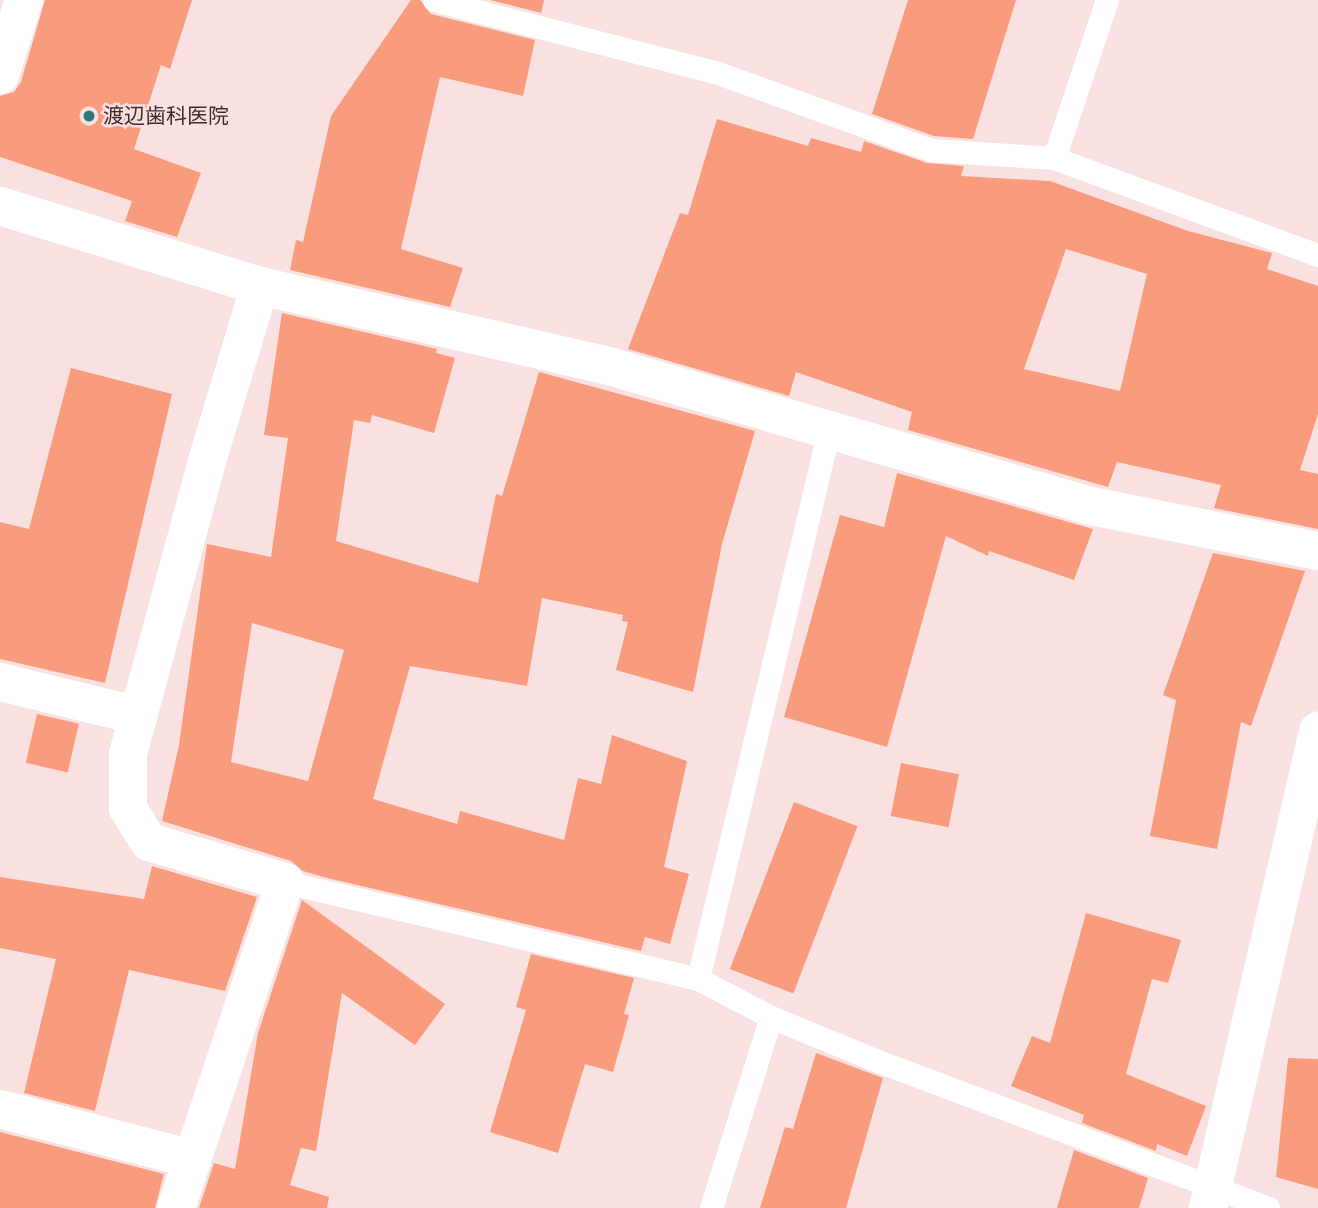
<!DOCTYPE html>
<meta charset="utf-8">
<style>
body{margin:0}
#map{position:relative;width:1318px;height:1208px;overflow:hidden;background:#fae1e1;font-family:"Times New Roman","Noto Sans JP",serif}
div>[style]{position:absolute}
.building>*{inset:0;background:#f99b7d;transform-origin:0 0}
.lane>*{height:23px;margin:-11.5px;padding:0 11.5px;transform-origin:11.5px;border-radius:11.5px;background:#fff}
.street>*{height:38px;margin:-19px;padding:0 19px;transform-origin:19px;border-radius:19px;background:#fff}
.dots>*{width:19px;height:19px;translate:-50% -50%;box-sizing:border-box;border:4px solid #fae1e1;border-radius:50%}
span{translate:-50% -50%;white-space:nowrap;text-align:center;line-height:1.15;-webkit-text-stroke:5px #fae1e1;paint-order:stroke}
.poi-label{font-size:21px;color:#422b2c}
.left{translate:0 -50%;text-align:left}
</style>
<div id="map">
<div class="building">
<i style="clip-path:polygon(45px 0,192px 0,170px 69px,161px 65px,134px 149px,201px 173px,177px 237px,125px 221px,132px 201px,0 157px,0 96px,14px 92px,21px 82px)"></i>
<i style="clip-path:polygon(411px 0,420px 0,431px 14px,535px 40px,523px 96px,440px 77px,401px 249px,463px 268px,450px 307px,290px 270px,296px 240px,303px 242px,331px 116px)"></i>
<i style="clip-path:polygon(490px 0,544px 0,541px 13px)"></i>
<i style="clip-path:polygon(908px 0,1016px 0,973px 139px,934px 136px,872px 114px)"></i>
<i style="clip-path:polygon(evenodd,717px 119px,808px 146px,811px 138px,861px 152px,864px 141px,927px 163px,964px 166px,961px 176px,1050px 181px,1188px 231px,1272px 253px,1267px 269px,1318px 286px,1318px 414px,1300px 470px,1318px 474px,1318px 529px,1214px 508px,1221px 485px,1117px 462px,1108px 487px,908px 430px,912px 412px,796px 372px,789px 396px,628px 349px,680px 213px,688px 215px,717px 119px,1066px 249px,1147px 274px,1120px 391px,1024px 369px,1066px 249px)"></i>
<i style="clip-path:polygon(evenodd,282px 313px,437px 349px,436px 353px,455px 358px,434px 433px,372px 415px,370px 423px,354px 420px,336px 541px,478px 583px,496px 494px,502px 496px,539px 372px,755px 431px,722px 544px,693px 692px,616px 670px,628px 622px,622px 621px,623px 615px,542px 598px,527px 686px,410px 666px,373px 799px,457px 824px,460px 811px,564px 840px,578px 778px,601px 784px,612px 735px,687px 761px,664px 867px,689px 874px,670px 944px,645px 937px,641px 951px,323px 877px,303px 871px,291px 861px,162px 821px,179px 745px,207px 544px,271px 557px,288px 438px,264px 435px,282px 313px,252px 623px,344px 650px,308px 781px,231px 762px,252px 623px)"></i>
<i style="clip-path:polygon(71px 368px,172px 394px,105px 683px,0 659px,0 522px,29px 529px)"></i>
<i style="clip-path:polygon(897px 473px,1093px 529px,1074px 580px,989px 551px,988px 556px,946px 536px,887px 747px,784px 717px,840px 515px,884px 527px)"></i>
<i style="clip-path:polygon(1213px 553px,1305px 571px,1251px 726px,1241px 722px,1217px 849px,1150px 836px,1176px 700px,1163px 695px)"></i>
<i style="left:37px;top:714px;width:43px;height:50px;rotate:13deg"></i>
<i style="left:901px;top:763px;width:59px;height:54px;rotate:11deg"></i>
<i style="left:794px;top:802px;width:68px;height:179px;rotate:21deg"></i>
<i style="clip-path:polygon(152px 866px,257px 897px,225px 991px,129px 970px,95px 1111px,24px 1093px,56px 959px,0 948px,0 877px,144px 899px)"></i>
<i style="clip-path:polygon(302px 900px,445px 1004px,415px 1045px,342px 993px,316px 1151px,301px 1148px,290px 1185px,329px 1197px,327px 1208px,199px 1208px,214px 1163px,235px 1169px,258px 1033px)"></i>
<i style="clip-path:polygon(1086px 913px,1181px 940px,1168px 983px,1152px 979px,1126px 1074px,1206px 1106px,1187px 1156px,1157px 1144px,1156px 1151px,1082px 1123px,1084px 1115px,1011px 1086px,1032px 1036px,1050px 1043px)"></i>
<i style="clip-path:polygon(531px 954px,634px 978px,624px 1014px,629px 1015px,613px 1072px,585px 1064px,558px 1153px,490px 1132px,526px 1010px,516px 1007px)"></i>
<i style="clip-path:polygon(816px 1053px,883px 1078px,846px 1208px,760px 1208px,785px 1127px,793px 1129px)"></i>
<i style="clip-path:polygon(1288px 1058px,1318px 1059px,1318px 1189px,1276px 1177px)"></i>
<i style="clip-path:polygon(0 1132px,164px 1174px,155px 1208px,0 1208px)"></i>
<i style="clip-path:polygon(1074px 1150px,1148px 1178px,1139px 1208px,1057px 1208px)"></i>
</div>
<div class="lane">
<i style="left:434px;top:0;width:293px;rotate:14.4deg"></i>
<i style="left:718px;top:73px;width:226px;rotate:19.9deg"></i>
<i style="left:931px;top:150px;width:123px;rotate:3.7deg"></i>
<i style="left:1054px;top:158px;width:281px;rotate:20.2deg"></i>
<i style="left:1054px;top:158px;width:167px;rotate:-71.5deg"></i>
<i style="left:285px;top:882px;width:424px;rotate:13.2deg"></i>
<i style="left:698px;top:979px;width:82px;rotate:27.5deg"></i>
<i style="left:771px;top:1017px;width:113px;rotate:22.5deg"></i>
<i style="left:875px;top:1060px;width:420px;rotate:20.6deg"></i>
<i style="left:698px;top:979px;width:564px;rotate:-76.58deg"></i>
<i style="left:711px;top:1208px;width:200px;rotate:-72.6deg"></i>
</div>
<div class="street">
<i style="left:0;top:75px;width:79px;rotate:-72.3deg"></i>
<i style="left:0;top:206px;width:272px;rotate:17.1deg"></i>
<i style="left:260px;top:286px;width:358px;rotate:12.9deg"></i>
<i style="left:609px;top:366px;width:497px;rotate:16.2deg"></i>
<i style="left:1086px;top:505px;width:237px;rotate:11.2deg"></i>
<i style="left:0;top:682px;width:143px;rotate:13.7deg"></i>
<i style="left:0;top:1109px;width:198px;rotate:14.6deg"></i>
<i style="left:176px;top:1208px;width:344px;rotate:-71.5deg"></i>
<i style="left:285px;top:882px;width:142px;rotate:-163.6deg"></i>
<i style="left:149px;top:842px;width:40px;rotate:-122deg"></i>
<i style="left:128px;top:808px;width:54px;rotate:-90deg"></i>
<i style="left:128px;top:754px;width:303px;rotate:-74.9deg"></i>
<i style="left:207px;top:461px;width:183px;rotate:-73.2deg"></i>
<i style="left:1208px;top:1208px;width:490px;rotate:-77deg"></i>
</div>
<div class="dots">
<i style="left:89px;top:116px;background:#2f797b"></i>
</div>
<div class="poi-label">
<span class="left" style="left:103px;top:116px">渡辺歯科医院</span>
</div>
</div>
